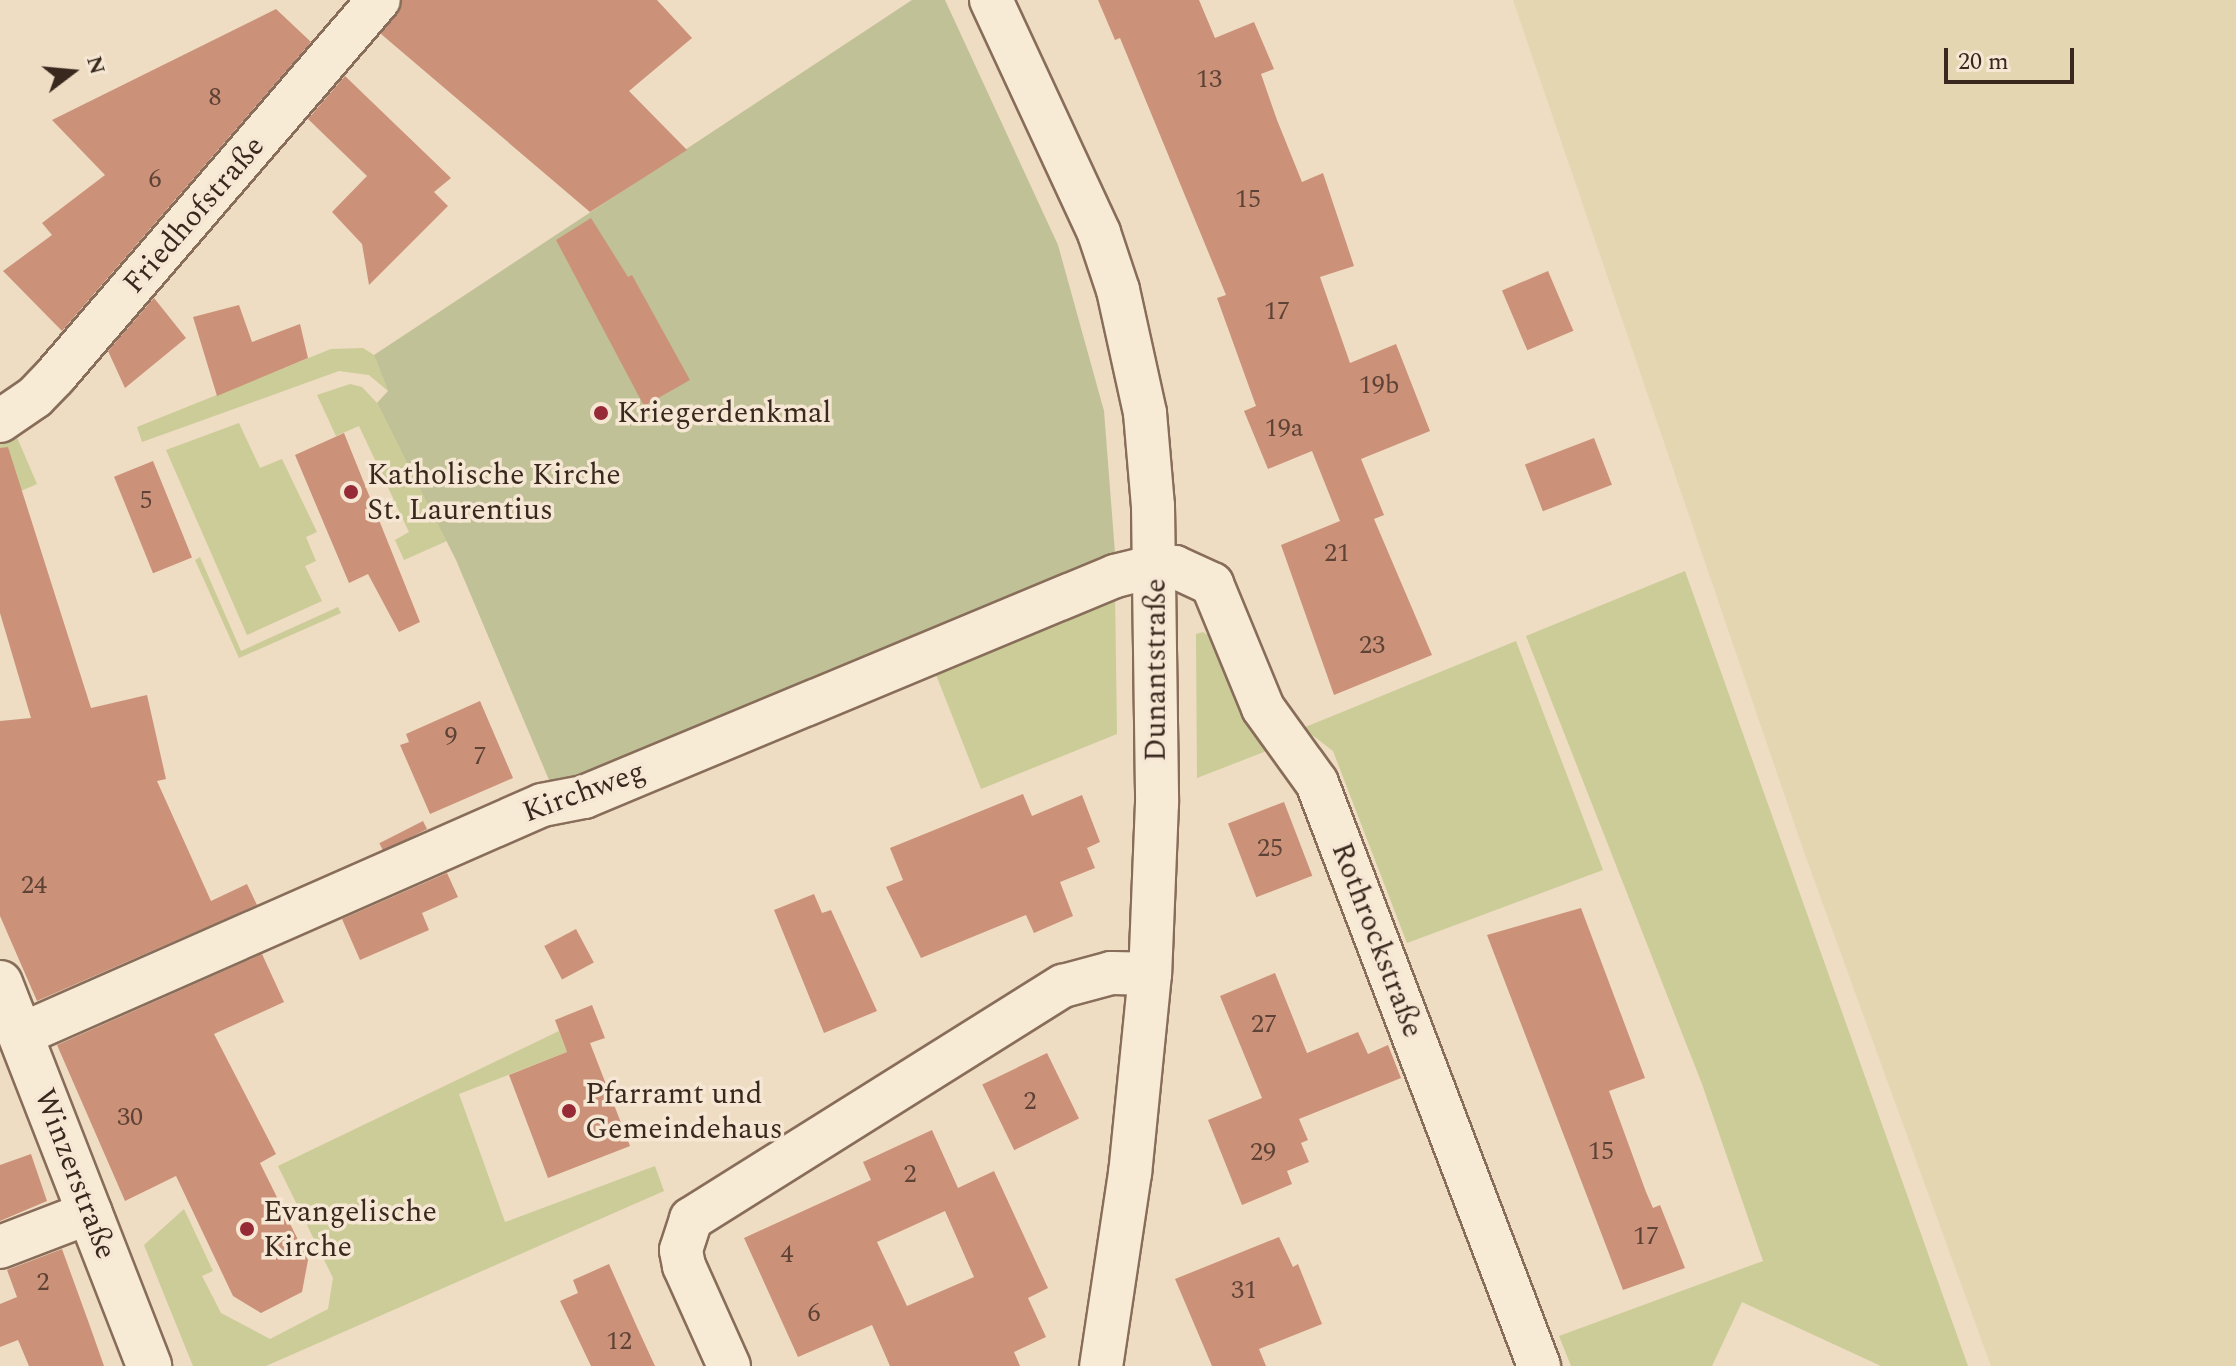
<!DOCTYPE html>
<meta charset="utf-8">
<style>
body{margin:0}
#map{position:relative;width:2236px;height:1366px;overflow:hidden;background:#eedcc3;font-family:Spectral,serif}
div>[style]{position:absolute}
.farmland>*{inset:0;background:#e3d6b0}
.green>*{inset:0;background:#cbcc97}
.cemetery>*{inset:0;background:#c0c196}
.building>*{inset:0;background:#cc9279;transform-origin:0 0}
.roads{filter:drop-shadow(2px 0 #886d5a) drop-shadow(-2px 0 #886d5a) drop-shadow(0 2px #886d5a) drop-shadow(0 -2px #886d5a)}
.minor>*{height:42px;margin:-21px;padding:0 21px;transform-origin:21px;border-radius:21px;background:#f8ebd6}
.tertiary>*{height:44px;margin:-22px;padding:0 22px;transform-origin:22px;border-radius:22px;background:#f8ebd6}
.dots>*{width:22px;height:22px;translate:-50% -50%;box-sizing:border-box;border:4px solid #f5e7d3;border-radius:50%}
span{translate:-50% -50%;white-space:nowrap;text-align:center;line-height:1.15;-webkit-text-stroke:7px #f5e7d3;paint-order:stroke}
.number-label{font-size:26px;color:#5d4235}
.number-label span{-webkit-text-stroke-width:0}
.street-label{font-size:30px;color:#38281e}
.poi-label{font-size:30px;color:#38281e}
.left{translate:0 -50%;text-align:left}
.north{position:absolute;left:32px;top:32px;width:80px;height:80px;-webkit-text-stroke:6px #f5e7d3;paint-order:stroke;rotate:74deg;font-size:22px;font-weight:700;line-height:32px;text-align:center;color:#38281e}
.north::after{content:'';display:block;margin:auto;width:28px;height:36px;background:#38281e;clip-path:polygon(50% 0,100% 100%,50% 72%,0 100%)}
.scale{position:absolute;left:1944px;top:48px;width:130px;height:36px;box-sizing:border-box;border:4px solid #38281e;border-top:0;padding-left:10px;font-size:24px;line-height:28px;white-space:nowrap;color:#38281e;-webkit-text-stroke:6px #f5e7d3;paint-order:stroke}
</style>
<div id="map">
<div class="farmland">
<i style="clip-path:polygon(1513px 0,2236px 0,2236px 1366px,1991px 1366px,1803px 849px)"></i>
</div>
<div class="green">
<i style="clip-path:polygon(363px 348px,374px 355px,388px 391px,369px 375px,339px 371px,142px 442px,137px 427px,331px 349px)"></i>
<i style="clip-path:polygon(350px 384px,362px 387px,377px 403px,447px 541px,404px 560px,395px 540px,409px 532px,359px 426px,336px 436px,317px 395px)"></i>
<i style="clip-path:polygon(239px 423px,260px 468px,282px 459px,317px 532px,306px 537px,316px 561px,305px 566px,322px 601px,247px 635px,166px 450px)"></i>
<i style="clip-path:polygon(16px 435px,37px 484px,0 500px,0 442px)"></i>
<i style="clip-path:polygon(200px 557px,241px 651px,338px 607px,341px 613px,239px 658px,195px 560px)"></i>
<i style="clip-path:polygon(1685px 571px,1968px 1366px,1881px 1366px,1742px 1302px,1712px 1366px,1571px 1366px,1559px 1336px,1763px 1261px,1702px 1084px,1526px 636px)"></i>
<i style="clip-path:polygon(1115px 593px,1117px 734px,981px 789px,933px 667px)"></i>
<i style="clip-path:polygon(1203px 632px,1211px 637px,1247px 719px,1269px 750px,1197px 778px,1196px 634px)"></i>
<i style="clip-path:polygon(1516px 641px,1603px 870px,1407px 943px,1333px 751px,1303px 728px)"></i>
<i style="clip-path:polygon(559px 1031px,567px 1052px,459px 1094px,505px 1222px,655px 1166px,664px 1191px,266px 1366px,193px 1366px,144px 1245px,184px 1209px,213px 1271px,202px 1276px,221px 1313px,270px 1339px,328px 1309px,333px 1278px,278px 1166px)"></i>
</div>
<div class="cemetery">
<i style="clip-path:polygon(912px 0,945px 0,1058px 245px,1104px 411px,1115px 553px,650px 752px,552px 787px,456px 560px,377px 403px,388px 391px,374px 355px)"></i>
</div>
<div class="building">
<i style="clip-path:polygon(402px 0,657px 0,692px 38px,629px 91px,687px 150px,590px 212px,381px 34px)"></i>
<i style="clip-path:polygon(1098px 0,1199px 0,1215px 38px,1254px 22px,1274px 69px,1261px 74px,1277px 120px,1302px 182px,1323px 173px,1354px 266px,1320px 277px,1350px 363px,1396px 344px,1430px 431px,1361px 459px,1384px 515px,1374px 519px,1432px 655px,1334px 695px,1281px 545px,1340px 521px,1312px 451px,1268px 469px,1244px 411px,1256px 406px,1217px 298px,1226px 295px,1120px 38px,1115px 40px)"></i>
<i style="clip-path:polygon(276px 9px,311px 42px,62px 331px,3px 271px,52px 235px,42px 223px,105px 175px,52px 120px)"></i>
<i style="clip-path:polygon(345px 76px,451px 178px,434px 192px,448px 206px,369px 285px,362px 244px,332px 212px,367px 176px,308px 119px)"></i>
<i style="clip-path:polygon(591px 218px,628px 277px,632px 275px,690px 380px,644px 406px,556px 240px)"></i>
<i style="left:1548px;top:271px;width:65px;height:50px;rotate:67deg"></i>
<i style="clip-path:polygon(154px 298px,186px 338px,125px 388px,108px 351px)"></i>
<i style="clip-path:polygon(239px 305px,252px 342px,300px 324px,308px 358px,217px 396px,193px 317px)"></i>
<i style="clip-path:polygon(344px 433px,420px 622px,399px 632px,368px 574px,349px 583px,295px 455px)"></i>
<i style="left:1594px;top:438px;width:50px;height:74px;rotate:69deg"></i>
<i style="clip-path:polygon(8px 447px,91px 708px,147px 695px,166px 779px,157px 781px,211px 901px,247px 884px,257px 905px,37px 1001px,0 916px,0 721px,31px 718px,0 613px,0 448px)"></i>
<i style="left:153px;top:461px;width:104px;height:42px;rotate:68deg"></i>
<i style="clip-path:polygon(480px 701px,513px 778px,430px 814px,400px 745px,409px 742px,406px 734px)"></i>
<i style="clip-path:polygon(1023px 794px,1032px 816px,1082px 795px,1100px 842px,1087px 848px,1095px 868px,1060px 882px,1073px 916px,1034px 933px,1026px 915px,921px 958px,886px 887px,903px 880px,890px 848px)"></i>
<i style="left:1284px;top:802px;width:79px;height:60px;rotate:69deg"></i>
<i style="left:423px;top:821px;width:9px;height:49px;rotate:63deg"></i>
<i style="clip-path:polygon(447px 873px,458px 897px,422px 913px,429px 930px,360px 960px,342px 919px)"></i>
<i style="clip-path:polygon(814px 894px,822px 913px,831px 910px,877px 1011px,824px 1033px,774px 910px)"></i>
<i style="clip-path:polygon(1581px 908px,1645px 1078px,1609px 1091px,1646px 1192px,1653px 1208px,1660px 1205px,1685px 1268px,1623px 1290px,1487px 935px)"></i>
<i style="left:576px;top:929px;width:38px;height:36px;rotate:62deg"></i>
<i style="clip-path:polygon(262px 954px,284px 1002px,214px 1034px,276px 1154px,260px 1163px,308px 1260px,302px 1292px,261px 1313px,233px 1296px,176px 1176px,125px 1201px,57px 1045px)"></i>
<i style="clip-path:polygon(1275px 973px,1307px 1053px,1358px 1032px,1368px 1054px,1388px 1045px,1401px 1078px,1299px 1119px,1308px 1140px,1301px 1143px,1309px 1162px,1287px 1171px,1292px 1184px,1242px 1205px,1208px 1120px,1262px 1098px,1220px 996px)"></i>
<i style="clip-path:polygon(592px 1005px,605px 1038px,590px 1043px,630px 1146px,548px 1178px,509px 1075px,567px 1052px,555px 1020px)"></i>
<i style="left:1047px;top:1053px;width:73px;height:72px;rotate:64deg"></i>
<i style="clip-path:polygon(evenodd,932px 1130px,958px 1188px,994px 1171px,1048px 1288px,1028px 1298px,1046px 1337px,1014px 1352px,1020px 1366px,890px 1366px,872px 1325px,798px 1357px,744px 1238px,871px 1180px,863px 1162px,932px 1130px,945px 1211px,974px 1277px,907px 1306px,877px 1242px,945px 1211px)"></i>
<i style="clip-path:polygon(31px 1154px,47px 1201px,0 1221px,0 1165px)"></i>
<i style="clip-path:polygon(1279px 1237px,1293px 1267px,1298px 1264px,1322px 1324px,1259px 1349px,1266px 1366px,1212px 1366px,1175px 1279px)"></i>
<i style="clip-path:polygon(62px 1249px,91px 1329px,104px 1366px,29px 1366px,18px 1340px,0 1347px,0 1304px,17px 1297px,7px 1270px)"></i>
<i style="clip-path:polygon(609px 1264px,637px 1327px,655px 1366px,591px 1366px,560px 1301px,578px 1293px,573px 1280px)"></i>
</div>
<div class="roads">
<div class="minor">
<i style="left:991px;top:0;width:257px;rotate:65.1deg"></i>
<i style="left:1099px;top:233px;width:60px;rotate:71.6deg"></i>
<i style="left:1118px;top:290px;width:126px;rotate:77.6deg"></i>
<i style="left:1145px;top:413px;width:93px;rotate:85.1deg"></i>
<i style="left:1153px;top:506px;width:297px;rotate:89.2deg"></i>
<i style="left:1157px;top:803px;width:171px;rotate:92.3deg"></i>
<i style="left:1150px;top:974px;width:200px;rotate:95.7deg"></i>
<i style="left:1130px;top:1173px;width:195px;rotate:98.5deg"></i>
<i style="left:0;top:421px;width:42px;rotate:-34.4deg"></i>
<i style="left:35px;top:397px;width:30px;rotate:-46deg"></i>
<i style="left:56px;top:375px;width:495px;rotate:-49.3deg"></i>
<i style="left:20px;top:1035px;width:570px;rotate:-23.78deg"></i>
<i style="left:542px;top:805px;width:43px;rotate:-10.8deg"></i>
<i style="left:584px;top:797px;width:575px;rotate:-22.6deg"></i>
<i style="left:1115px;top:576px;width:41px;rotate:-14deg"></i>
<i style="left:1155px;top:566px;width:20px;rotate:3deg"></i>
<i style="left:1175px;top:567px;width:41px;rotate:24.7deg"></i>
<i style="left:1212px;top:584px;width:134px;rotate:67.6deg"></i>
<i style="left:1263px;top:708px;width:92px;rotate:54.2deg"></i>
<i style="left:1317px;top:783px;width:624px;rotate:69.15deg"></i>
<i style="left:0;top:1247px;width:97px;rotate:-21deg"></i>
<i style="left:729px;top:1366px;width:110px;rotate:-114.2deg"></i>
<i style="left:684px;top:1266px;width:16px;rotate:-101deg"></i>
<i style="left:681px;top:1250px;width:33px;rotate:-72deg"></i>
<i style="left:691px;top:1219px;width:439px;rotate:-32.1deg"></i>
<i style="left:1063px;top:986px;width:50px;rotate:-15.2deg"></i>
<i style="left:1111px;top:973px;width:39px;rotate:1deg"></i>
</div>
<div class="tertiary">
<i style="left:0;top:983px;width:411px;rotate:68.7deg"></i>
</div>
</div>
<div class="dots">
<i style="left:601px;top:413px;background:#962a37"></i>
<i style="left:351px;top:492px;background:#962a37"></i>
<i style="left:569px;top:1111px;background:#962a37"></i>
<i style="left:247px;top:1229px;background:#962a37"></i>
</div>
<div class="number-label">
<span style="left:1209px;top:80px">13</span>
<span style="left:215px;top:98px">8</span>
<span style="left:155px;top:180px">6</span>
<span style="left:1248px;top:200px">15</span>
<span style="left:1277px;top:312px">17</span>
<span style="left:1379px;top:386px">19b</span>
<span style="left:1284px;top:429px">19a</span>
<span style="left:146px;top:501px">5</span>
<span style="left:1337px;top:554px">21</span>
<span style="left:1372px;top:646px">23</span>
<span style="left:451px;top:737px">9</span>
<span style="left:480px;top:757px">7</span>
<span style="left:1270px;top:849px">25</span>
<span style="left:34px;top:886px">24</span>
<span style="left:1264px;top:1025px">27</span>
<span style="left:1030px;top:1102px">2</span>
<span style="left:130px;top:1118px">30</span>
<span style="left:1601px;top:1152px">15</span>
<span style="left:1263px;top:1153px">29</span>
<span style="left:910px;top:1175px">2</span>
<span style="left:1646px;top:1237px">17</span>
<span style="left:787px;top:1255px">4</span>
<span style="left:43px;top:1283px">2</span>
<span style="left:1244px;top:1291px">31</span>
<span style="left:814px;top:1314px">6</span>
<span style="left:619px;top:1342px">12</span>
</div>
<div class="street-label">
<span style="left:194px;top:215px;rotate:-49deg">Friedhofstraße</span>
<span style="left:1156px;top:670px;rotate:-90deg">Dunantstraße</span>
<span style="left:584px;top:792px;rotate:-20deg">Kirchweg</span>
<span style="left:1377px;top:940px;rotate:69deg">Rothrockstraße</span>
<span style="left:75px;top:1174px;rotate:69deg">Winzerstraße</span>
</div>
<div class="poi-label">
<span class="left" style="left:617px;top:413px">Kriegerdenkmal</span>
<span class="left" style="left:367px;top:492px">Katholische Kirche<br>St. Laurentius</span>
<span class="left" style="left:585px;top:1111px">Pfarramt und<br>Gemeindehaus</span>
<span class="left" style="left:263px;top:1229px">Evangelische<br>Kirche</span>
</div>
<div class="north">N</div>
<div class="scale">20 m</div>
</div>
